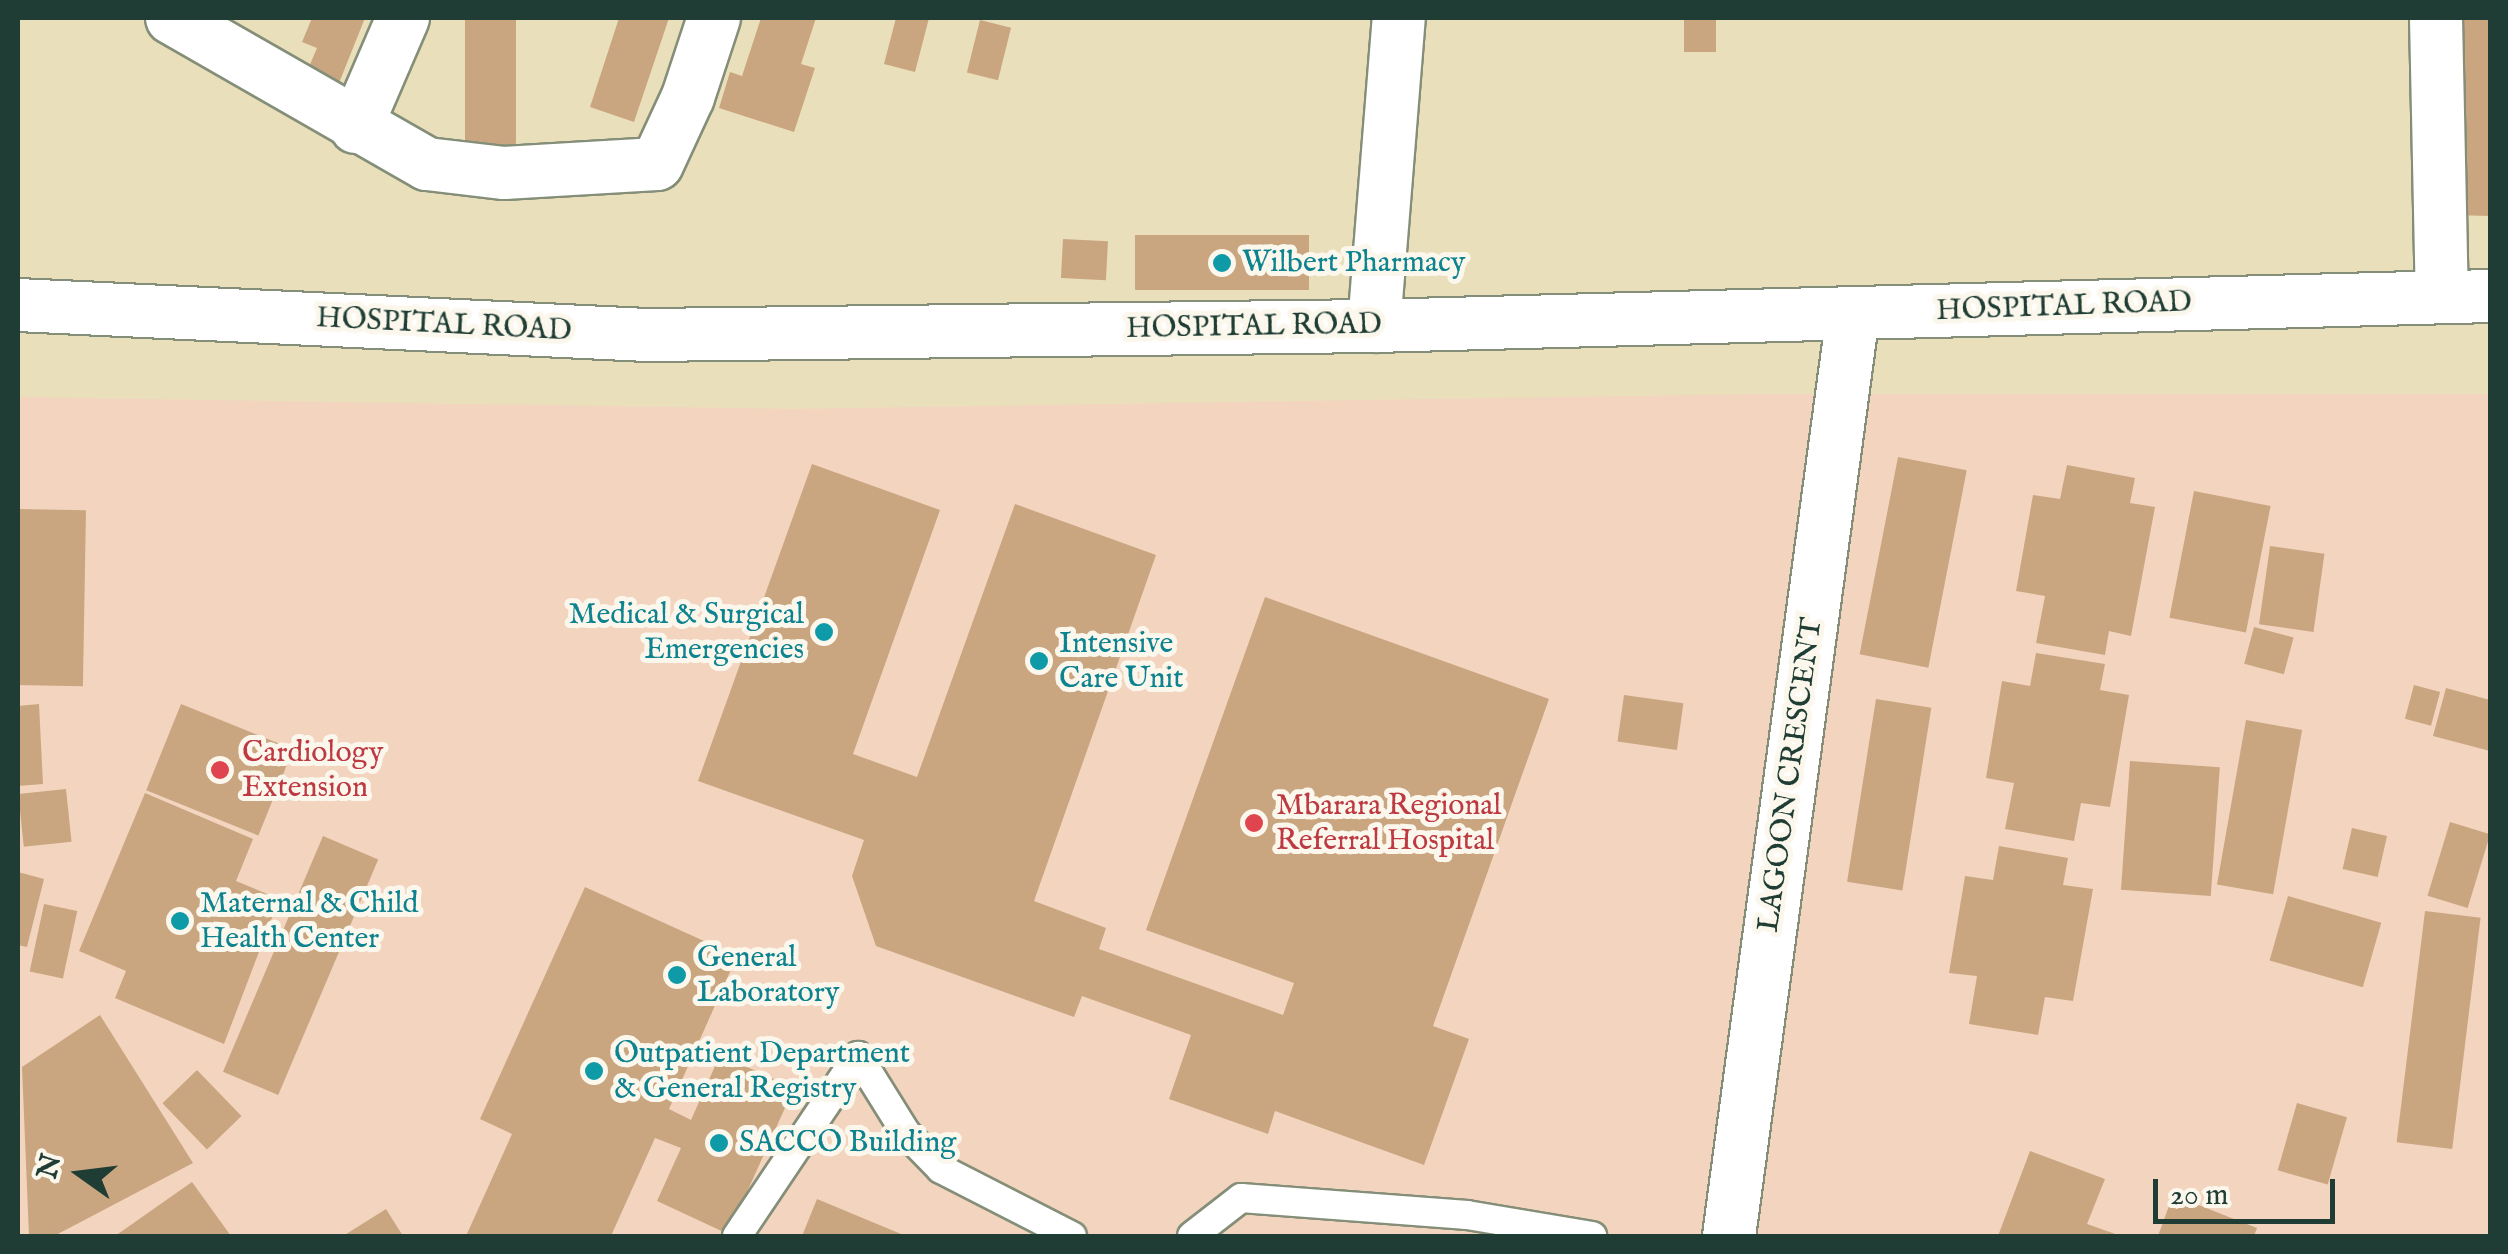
<!DOCTYPE html>
<style>
body{margin:0}
#map{position:relative;width:2508px;height:1254px;overflow:hidden;background:#eadfbb;font-family:"IM FELL English",serif}
div>[style]{position:absolute}
.built>*{inset:0;background:#f3d4bf}
.building>*{inset:0;background:#c9a680;transform-origin:0 0}
.roads{filter:drop-shadow(2px 0 #848e78) drop-shadow(-2px 0 #848e78) drop-shadow(0 2px #848e78) drop-shadow(0 -2px #848e78)}
.lane>*{height:28px;margin:-14px;padding:0 14px;transform-origin:14px;border-radius:14px;background:#fff}
.street>*{height:52px;margin:-26px;padding:0 26px;transform-origin:26px;border-radius:26px;background:#fff}
.dots>*{width:28px;height:28px;translate:-50% -50%;box-sizing:border-box;border:5px solid #fbf7ec;border-radius:50%}
span{translate:-50% -50%;white-space:nowrap;text-align:center;line-height:1.15;-webkit-text-stroke:10px #fbf7ec;paint-order:stroke}
.culture-label{font-size:30px;color:#0d838f}
.left{translate:0 -50%;text-align:left}
.right{translate:-100% -50%;text-align:right}
.street-label{font-size:30px;color:#1f3d34}
.health-label{font-size:30px;color:#be3a42}
.frame{position:absolute;inset:0;border:20px solid #1f3d34;pointer-events:none}
.north{position:absolute;left:30px;top:1124px;width:100px;height:100px;-webkit-text-stroke:8px #fbf7ec;paint-order:stroke;rotate:284deg;font-size:28px;font-weight:700;line-height:40px;text-align:center;color:#1f3d34}
.north::after{content:'';display:block;margin:auto;width:35px;height:45px;background:#1f3d34;clip-path:polygon(50% 0,100% 100%,50% 72%,0 100%)}
.scale{position:absolute;left:2153px;top:1179px;width:182px;height:45px;box-sizing:border-box;border:5px solid #1f3d34;border-top:0;padding-left:12px;font-size:30px;line-height:35px;white-space:nowrap;color:#1f3d34;-webkit-text-stroke:8px #fbf7ec;paint-order:stroke}
</style>
<div id="map">
<div class="built">
<i style="clip-path:polygon(1759px 394px,2490px 394px,2490px 1236px,18px 1236px,18px 397px,792px 409px)"></i>
</div>
<div class="building">
<i style="clip-path:polygon(312px 18px,365px 18px,335px 93px,303px 81px,317px 48px,302px 42px)"></i>
<i style="left:465px;top:18px;width:51px;height:132px"></i>
<i style="clip-path:polygon(619px 18px,669px 18px,634px 122px,590px 107px)"></i>
<i style="clip-path:polygon(761px 18px,816px 18px,801px 64px,815px 68px,794px 132px,719px 108px,730px 72px,742px 76px)"></i>
<i style="clip-path:polygon(896px 18px,929px 18px,915px 72px,884px 64px)"></i>
<i style="left:1684px;top:18px;width:32px;height:34px"></i>
<i style="clip-path:polygon(2462px 18px,2490px 18px,2490px 216px,2453px 215px)"></i>
<i style="left:980px;top:20px;width:32px;height:54px;rotate:14deg"></i>
<i style="left:1135px;top:235px;width:174px;height:55px"></i>
<i style="left:1063px;top:239px;width:45px;height:39px;rotate:3deg"></i>
<i style="left:1898px;top:457px;width:70px;height:201px;rotate:11deg"></i>
<i style="clip-path:polygon(812px 464px,940px 510px,853px 754px,917px 777px,1015px 504px,1156px 555px,1034px 901px,1106px 928px,1099px 949px,1283px 1015px,1294px 983px,1146px 930px,1265px 597px,1549px 699px,1433px 1026px,1469px 1039px,1424px 1165px,1275px 1111px,1268px 1134px,1169px 1099px,1191px 1035px,1082px 996px,1074px 1017px,876px 946px,852px 876px,864px 840px,698px 781px)"></i>
<i style="clip-path:polygon(2067px 465px,2135px 478px,2130px 503px,2155px 507px,2131px 636px,2109px 631px,2105px 655px,2036px 643px,2045px 596px,2016px 591px,2033px 495px,2060px 499px)"></i>
<i style="left:2194px;top:491px;width:78px;height:129px;rotate:11deg"></i>
<i style="left:18px;top:509px;width:68px;height:176px;rotate:1deg"></i>
<i style="left:2270px;top:546px;width:55px;height:79px;rotate:8deg"></i>
<i style="left:2254px;top:627px;width:41px;height:38px;rotate:15deg"></i>
<i style="clip-path:polygon(2036px 653px,2105px 664px,2100px 690px,2129px 695px,2110px 807px,2081px 803px,2074px 841px,2005px 829px,2014px 783px,1986px 778px,2002px 681px,2030px 686px)"></i>
<i style="left:2414px;top:685px;width:27px;height:35px;rotate:15deg"></i>
<i style="clip-path:polygon(2446px 688px,2490px 700px,2490px 751px,2433px 736px)"></i>
<i style="left:1624px;top:695px;width:60px;height:47px;rotate:8deg"></i>
<i style="left:1876px;top:699px;width:56px;height:185px;rotate:9deg"></i>
<i style="clip-path:polygon(39px 704px,43px 784px,18px 786px,18px 706px)"></i>
<i style="left:181px;top:704px;width:121px;height:93px;rotate:22deg"></i>
<i style="left:2246px;top:720px;width:57px;height:167px;rotate:10deg"></i>
<i style="left:2130px;top:761px;width:90px;height:129px;rotate:4deg"></i>
<i style="left:66px;top:789px;width:53px;height:48px;rotate:84deg"></i>
<i style="clip-path:polygon(145px 793px,253px 839px,236px 881px,279px 899px,224px 1044px,115px 998px,126px 971px,79px 951px)"></i>
<i style="left:2450px;top:822px;width:42px;height:77px;rotate:17deg"></i>
<i style="left:2352px;top:828px;width:36px;height:42px;rotate:13deg"></i>
<i style="left:323px;top:836px;width:60px;height:256px;rotate:23deg"></i>
<i style="clip-path:polygon(1999px 846px,2068px 858px,2063px 885px,2093px 889px,2073px 1001px,2045px 997px,2038px 1035px,1969px 1024px,1977px 976px,1949px 973px,1965px 876px,1993px 880px)"></i>
<i style="clip-path:polygon(18px 872px,44px 879px,27px 947px,18px 945px)"></i>
<i style="clip-path:polygon(585px 887px,737px 956px,669px 1109px,691px 1120px,720px 1055px,794px 1088px,728px 1234px,657px 1201px,681px 1148px,655px 1138px,611px 1236px,466px 1236px,512px 1134px,480px 1119px)"></i>
<i style="left:2288px;top:896px;width:97px;height:67px;rotate:16deg"></i>
<i style="left:44px;top:904px;width:34px;height:69px;rotate:12deg"></i>
<i style="left:2425px;top:911px;width:56px;height:233px;rotate:7deg"></i>
<i style="clip-path:polygon(100px 1015px,193px 1163px,54px 1236px,29px 1236px,22px 1067px)"></i>
<i style="left:197px;top:1070px;width:64px;height:48px;rotate:46deg"></i>
<i style="left:2297px;top:1103px;width:52px;height:70px;rotate:16deg"></i>
<i style="clip-path:polygon(2030px 1151px,2105px 1179px,2087px 1224px,2121px 1236px,1998px 1236px)"></i>
<i style="clip-path:polygon(192px 1182px,231px 1236px,115px 1236px)"></i>
<i style="clip-path:polygon(2173px 1195px,2257px 1228px,2254px 1236px,2158px 1236px)"></i>
<i style="clip-path:polygon(817px 1199px,853px 1214px,906px 1236px,802px 1236px)"></i>
<i style="clip-path:polygon(386px 1209px,403px 1236px,343px 1236px)"></i>
</div>
<div class="roads">
<div class="lane">
<i style="left:737px;top:1236px;width:217px;rotate:-56.1deg"></i>
<i style="left:858px;top:1056px;width:91px;rotate:58.1deg"></i>
<i style="left:906px;top:1133px;width:50px;rotate:45.8deg"></i>
<i style="left:941px;top:1169px;width:147px;rotate:27.1deg"></i>
<i style="left:1192px;top:1236px;width:62px;rotate:-37.8deg"></i>
<i style="left:1241px;top:1198px;width:227px;rotate:4.3deg"></i>
<i style="left:1467px;top:1215px;width:127px;rotate:9.5deg"></i>
</div>
<div class="street">
<i style="left:172px;top:18px;width:294px;rotate:29.8deg"></i>
<i style="left:427px;top:164px;width:78px;rotate:6.7deg"></i>
<i style="left:504px;top:173px;width:153px;rotate:-3.4deg"></i>
<i style="left:657px;top:164px;width:74px;rotate:-65.2deg"></i>
<i style="left:688px;top:97px;width:83px;rotate:-71.8deg"></i>
<i style="left:2436px;top:18px;width:277px;rotate:88.8deg"></i>
<i style="left:356px;top:127px;width:119px;rotate:-66.7deg"></i>
<i style="left:18px;top:305px;width:630px;rotate:2.73deg"></i>
<i style="left:647px;top:335px;width:727px;rotate:-0.71deg"></i>
<i style="left:1374px;top:326px;width:1116px;rotate:-1.54deg"></i>
<i style="left:1374px;top:326px;width:309px;rotate:-85.4deg"></i>
<i style="left:1729px;top:1236px;width:930px;rotate:-82.34deg"></i>
</div>
</div>
<div class="dots">
<i style="left:1222px;top:263px;background:#0f9aa8"></i>
<i style="left:824px;top:632px;background:#0f9aa8"></i>
<i style="left:1039px;top:661px;background:#0f9aa8"></i>
<i style="left:220px;top:770px;background:#e0444e"></i>
<i style="left:1254px;top:823px;background:#e0444e"></i>
<i style="left:180px;top:921px;background:#0f9aa8"></i>
<i style="left:677px;top:975px;background:#0f9aa8"></i>
<i style="left:594px;top:1071px;background:#0f9aa8"></i>
<i style="left:719px;top:1143px;background:#0f9aa8"></i>
</div>
<div class="culture-label">
<span class="left" style="left:1242px;top:263px">Wilbert Pharmacy</span>
<span class="right" style="left:804px;top:632px">Medical &amp; Surgical<br>Emergencies</span>
<span class="left" style="left:1059px;top:661px">Intensive<br>Care Unit</span>
<span class="left" style="left:200px;top:921px">Maternal &amp; Child<br>Health Center</span>
<span class="left" style="left:697px;top:975px">General<br>Laboratory</span>
<span class="left" style="left:614px;top:1071px">Outpatient Department<br>&amp; General Registry</span>
<span class="left" style="left:739px;top:1143px">SACCO Building</span>
</div>
<div class="street-label">
<span style="left:2064px;top:307px;rotate:-2deg">HOSPITAL ROAD</span>
<span style="left:444px;top:325px;rotate:3deg">HOSPITAL ROAD</span>
<span style="left:1254px;top:327px;rotate:-1deg">HOSPITAL ROAD</span>
<span style="left:1791px;top:775px;rotate:-82deg">LAGOON CRESCENT</span>
</div>
<div class="health-label">
<span class="left" style="left:242px;top:770px">Cardiology<br>Extension</span>
<span class="left" style="left:1276px;top:823px">Mbarara Regional<br>Referral Hospital</span>
</div>
<div class="frame"></div>
<div class="north">N</div>
<div class="scale">20 m</div>
</div>
